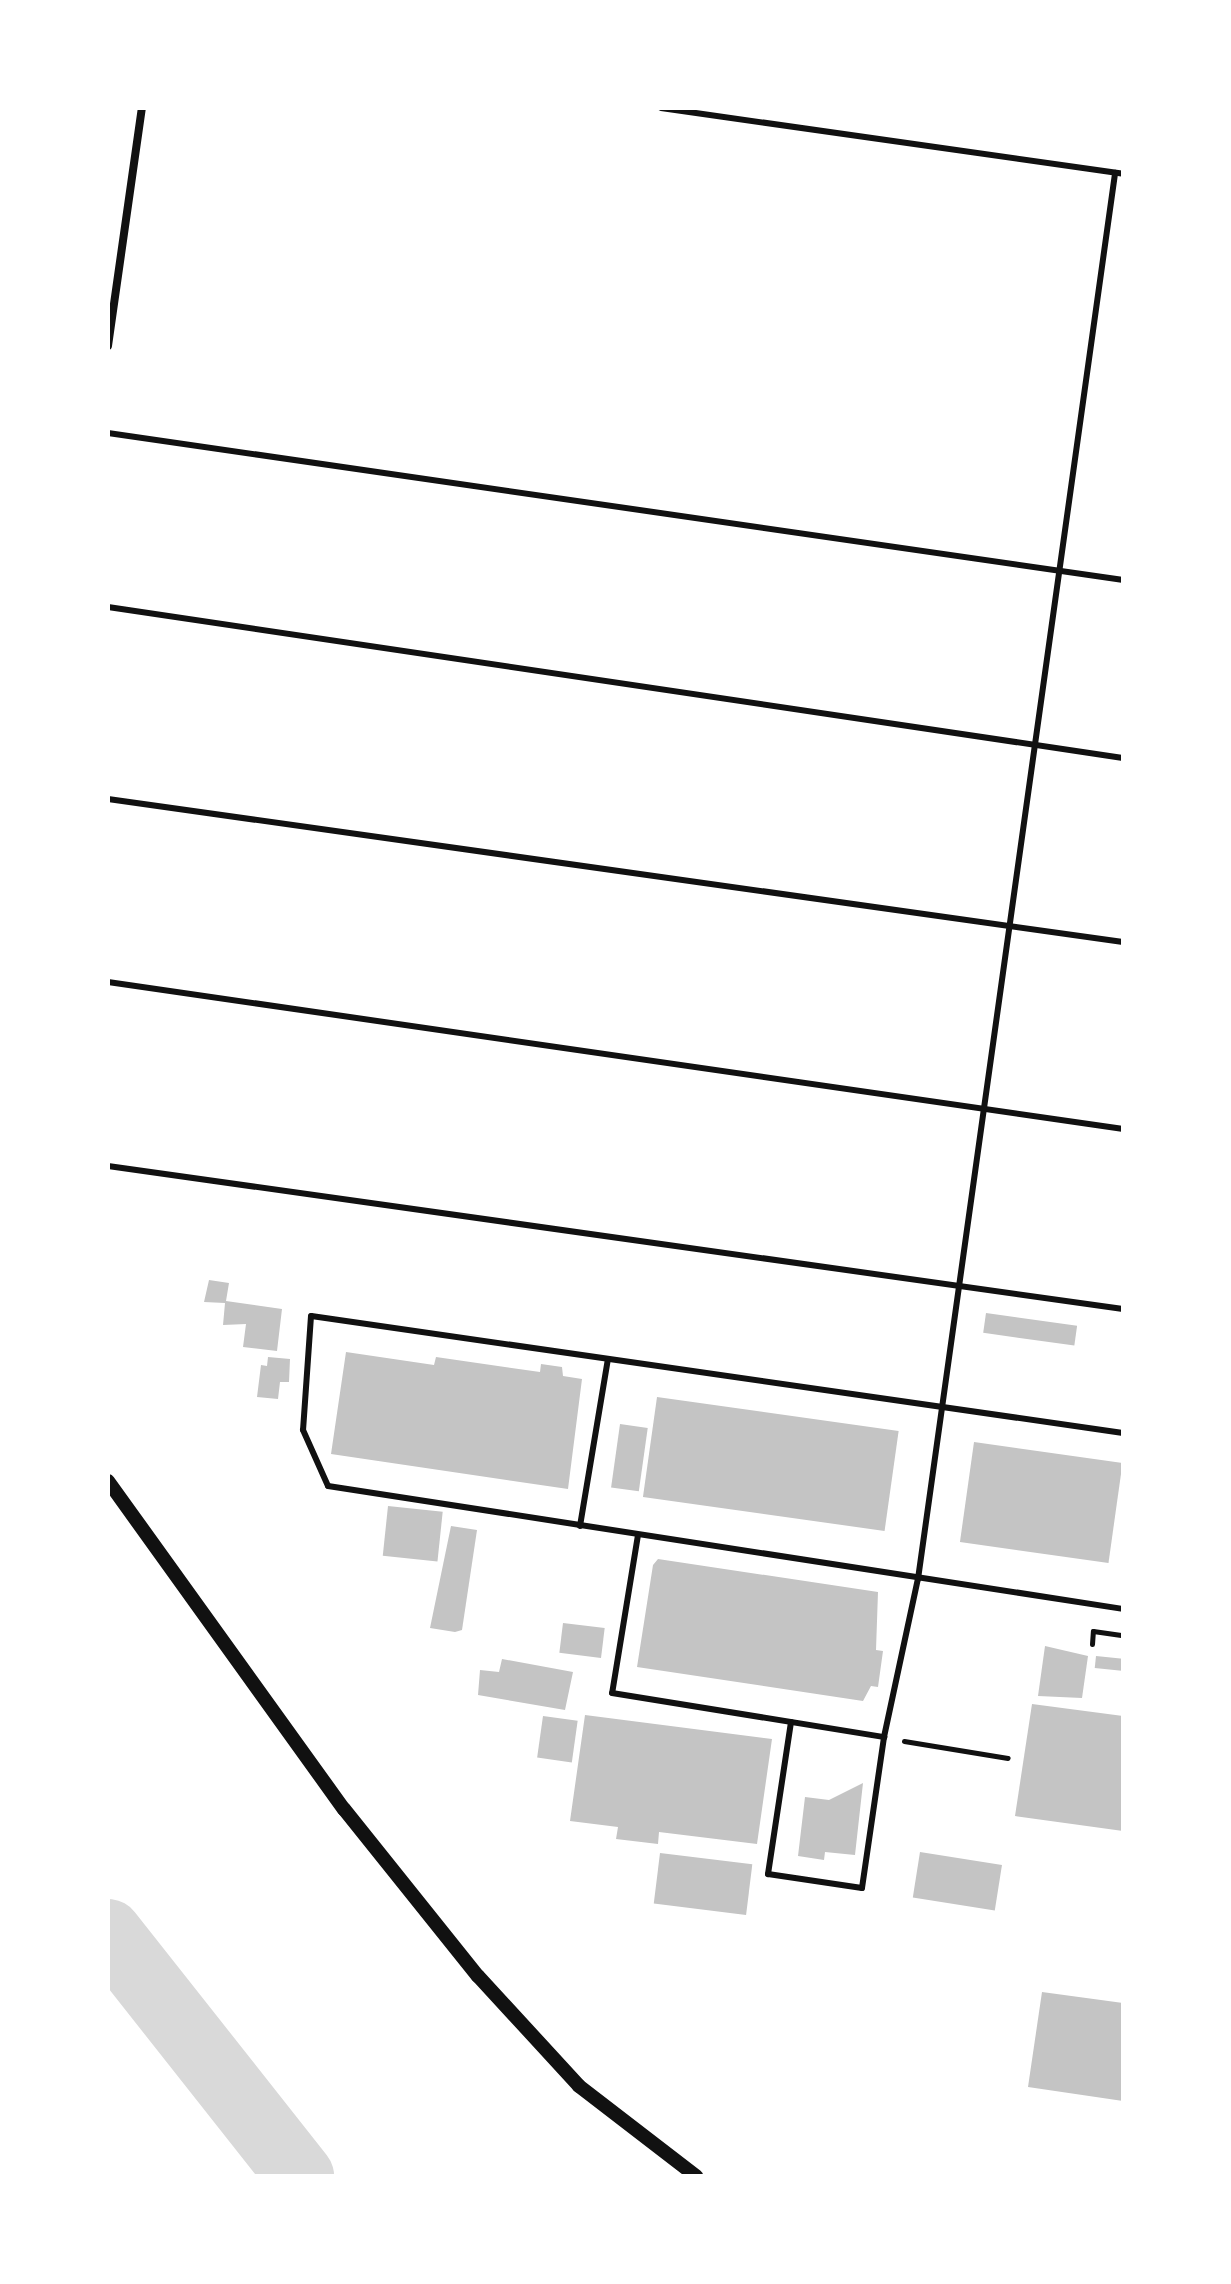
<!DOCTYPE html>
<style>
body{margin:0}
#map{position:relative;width:1231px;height:2284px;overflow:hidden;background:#fff;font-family:"Roboto Condensed",sans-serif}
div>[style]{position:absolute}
.river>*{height:68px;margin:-34px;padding:0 34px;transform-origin:34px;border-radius:34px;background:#d9d9d9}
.building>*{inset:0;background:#c4c4c4;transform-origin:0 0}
.path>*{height:5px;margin:-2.5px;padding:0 2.5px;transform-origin:2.5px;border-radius:2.5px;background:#111}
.service>*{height:6px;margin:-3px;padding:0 3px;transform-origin:3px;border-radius:3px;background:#111}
.minor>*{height:8px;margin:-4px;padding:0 4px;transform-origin:4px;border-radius:4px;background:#111}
.tertiary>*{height:14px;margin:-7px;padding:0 7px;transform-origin:7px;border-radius:7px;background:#111}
span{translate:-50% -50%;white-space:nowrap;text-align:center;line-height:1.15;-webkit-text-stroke:6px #fff;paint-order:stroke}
.frame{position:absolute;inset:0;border:110px solid #fff;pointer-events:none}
</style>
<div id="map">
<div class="river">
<i style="left:108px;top:1933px;width:310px;rotate:51.7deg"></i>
</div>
<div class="building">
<i style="clip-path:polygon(209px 1280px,229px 1283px,226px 1301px,282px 1309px,277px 1351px,243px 1347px,246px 1324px,223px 1325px,225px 1303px,204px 1302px)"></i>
<i style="left:986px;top:1313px;width:92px;height:20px;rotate:8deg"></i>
<i style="clip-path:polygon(346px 1352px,434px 1365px,436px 1357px,540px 1372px,541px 1364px,562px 1367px,563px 1376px,582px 1379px,568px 1489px,331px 1454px)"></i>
<i style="clip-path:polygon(268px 1357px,290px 1359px,289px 1382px,280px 1382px,278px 1399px,257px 1397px,261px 1365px,267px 1366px)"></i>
<i style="left:657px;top:1397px;width:244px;height:101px;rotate:8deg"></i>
<i style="left:620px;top:1424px;width:28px;height:64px;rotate:8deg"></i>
<i style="left:974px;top:1442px;width:150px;height:101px;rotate:8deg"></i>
<i style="left:388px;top:1506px;width:55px;height:50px;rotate:6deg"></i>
<i style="clip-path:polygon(451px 1526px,477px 1530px,462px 1630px,455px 1632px,430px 1628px)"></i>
<i style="clip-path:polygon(658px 1559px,878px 1592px,876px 1650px,883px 1651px,878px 1687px,871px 1686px,863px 1701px,637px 1667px,653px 1565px)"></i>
<i style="left:563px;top:1623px;width:42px;height:30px;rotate:7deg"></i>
<i style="clip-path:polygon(1045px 1646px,1088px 1656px,1082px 1698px,1038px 1696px)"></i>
<i style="left:1096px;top:1656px;width:27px;height:12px;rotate:6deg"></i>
<i style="clip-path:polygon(502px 1659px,573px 1672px,565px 1710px,478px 1695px,480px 1670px,499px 1672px)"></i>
<i style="clip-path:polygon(1032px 1704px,1123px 1716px,1123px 1831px,1015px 1816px)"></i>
<i style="clip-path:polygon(585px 1715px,772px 1739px,757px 1844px,659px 1832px,658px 1844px,616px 1839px,618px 1827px,570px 1821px)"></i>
<i style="left:543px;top:1716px;width:35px;height:42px;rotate:8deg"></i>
<i style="clip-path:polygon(863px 1783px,855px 1855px,825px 1852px,824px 1860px,798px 1856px,805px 1797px,829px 1800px)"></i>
<i style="left:920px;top:1852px;width:83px;height:46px;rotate:9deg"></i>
<i style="left:660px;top:1853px;width:93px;height:51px;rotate:7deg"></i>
<i style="clip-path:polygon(1042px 1992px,1123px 2003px,1123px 2101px,1028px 2087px)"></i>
</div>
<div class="path">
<i style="left:1092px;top:1644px;width:13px;rotate:-86deg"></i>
<i style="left:1093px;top:1631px;width:30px;rotate:8deg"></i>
<i style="left:904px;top:1741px;width:105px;rotate:9.3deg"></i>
</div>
<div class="service">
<i style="left:661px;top:108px;width:467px;rotate:8.1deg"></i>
<i style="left:108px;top:433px;width:1026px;rotate:8.24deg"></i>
<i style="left:108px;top:607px;width:1026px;rotate:8.46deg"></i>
<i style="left:108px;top:799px;width:1025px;rotate:8.02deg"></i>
<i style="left:108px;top:982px;width:1026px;rotate:8.24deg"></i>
<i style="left:108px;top:1166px;width:1025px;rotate:8.02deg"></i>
<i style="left:1123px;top:1433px;width:820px;rotate:-171.8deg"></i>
<i style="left:311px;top:1316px;width:114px;rotate:94deg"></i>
<i style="left:303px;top:1430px;width:61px;rotate:65.9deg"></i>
<i style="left:328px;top:1486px;width:804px;rotate:8.79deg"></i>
<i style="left:580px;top:1526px;width:169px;rotate:-80.5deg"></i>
<i style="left:638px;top:1535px;width:160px;rotate:99.3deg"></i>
<i style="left:612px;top:1693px;width:276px;rotate:9.2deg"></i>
<i style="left:884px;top:1737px;width:162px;rotate:-77.9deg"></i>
<i style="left:918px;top:1579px;width:1420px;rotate:-82.02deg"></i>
<i style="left:791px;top:1722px;width:154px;rotate:98.6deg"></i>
<i style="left:768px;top:1874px;width:95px;rotate:8.5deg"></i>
<i style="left:862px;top:1888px;width:153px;rotate:-81.7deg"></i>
</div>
<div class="minor">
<i style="left:108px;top:346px;width:240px;rotate:-81.9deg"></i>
</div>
<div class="tertiary">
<i style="left:108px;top:1481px;width:404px;rotate:54.3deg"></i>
<i style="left:344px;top:1809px;width:214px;rotate:51.3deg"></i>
<i style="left:478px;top:1976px;width:149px;rotate:47.4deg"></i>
<i style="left:579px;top:2086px;width:148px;rotate:37.6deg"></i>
</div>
<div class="frame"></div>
</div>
